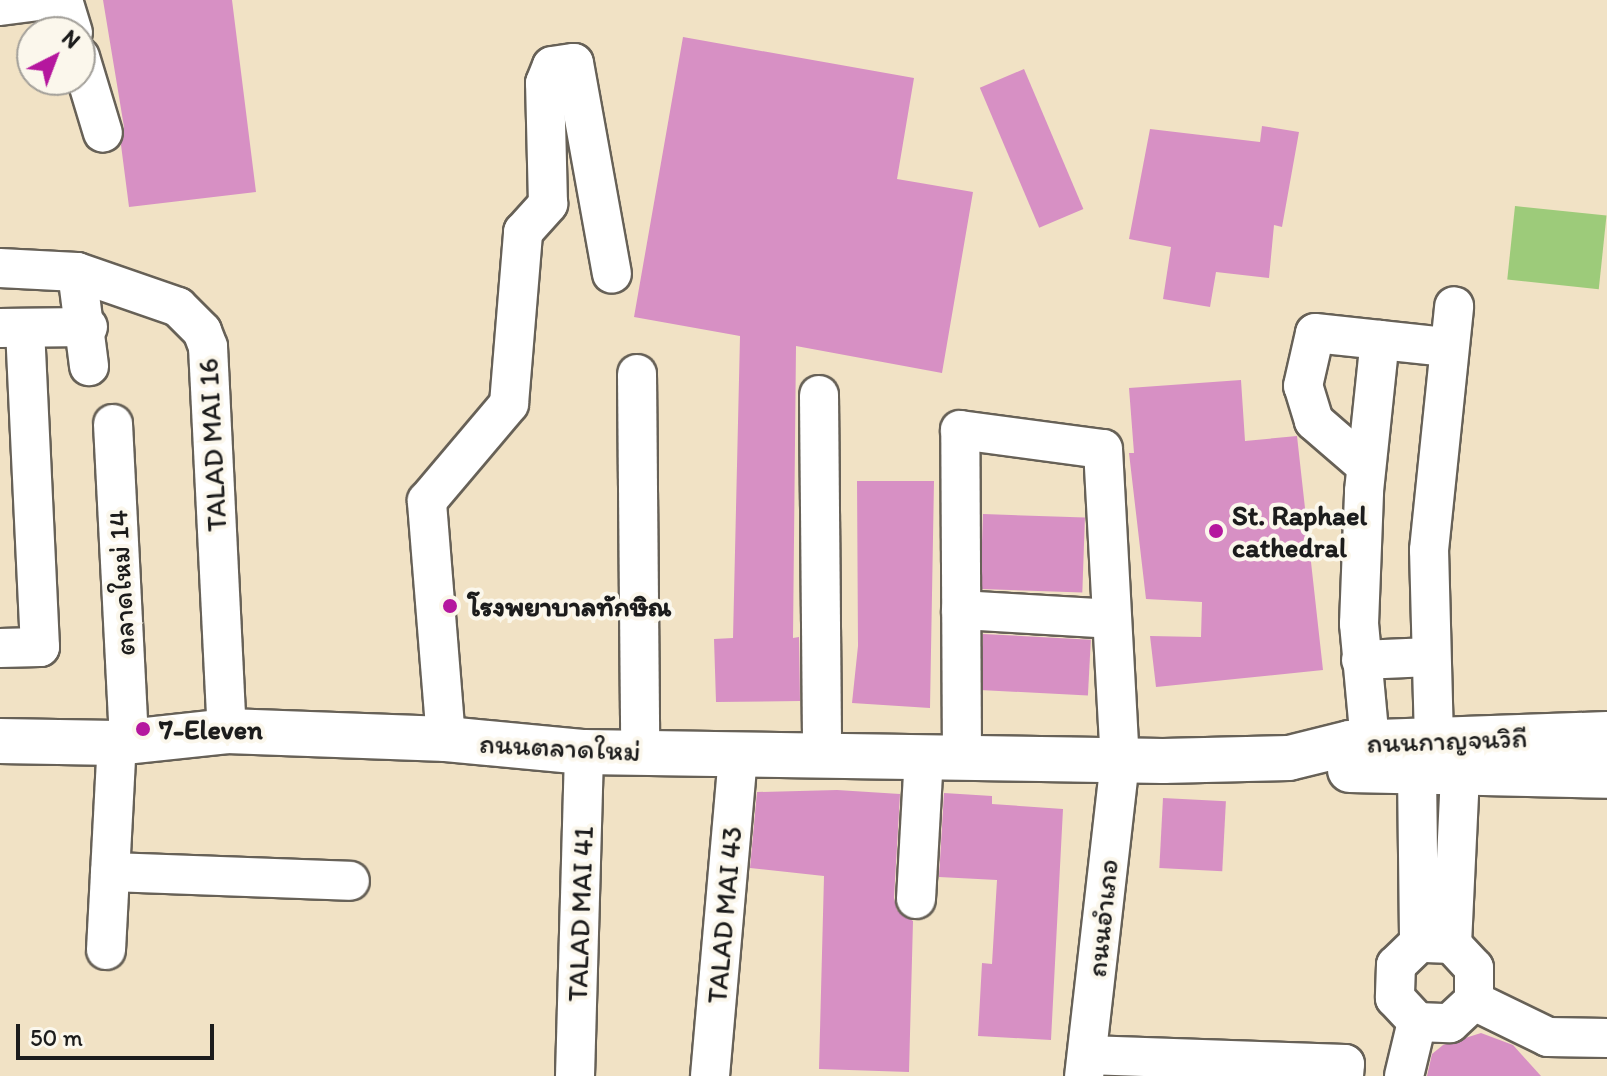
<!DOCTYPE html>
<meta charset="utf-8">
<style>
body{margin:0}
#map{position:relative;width:1607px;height:1076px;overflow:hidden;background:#f1e2c5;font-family:Itim,"Playpen Sans Thai",sans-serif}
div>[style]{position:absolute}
.green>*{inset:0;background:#9dcb7a;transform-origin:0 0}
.building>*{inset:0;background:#d790c4;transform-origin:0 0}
.roads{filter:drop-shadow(2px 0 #676157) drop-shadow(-2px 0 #676157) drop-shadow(0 2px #676157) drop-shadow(0 -2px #676157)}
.minor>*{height:38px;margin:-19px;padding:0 19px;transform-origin:19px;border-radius:19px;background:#fff}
.major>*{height:44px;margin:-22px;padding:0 22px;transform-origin:22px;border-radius:22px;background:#fff}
.dots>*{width:22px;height:22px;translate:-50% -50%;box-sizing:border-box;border:4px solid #fbf7ec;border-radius:50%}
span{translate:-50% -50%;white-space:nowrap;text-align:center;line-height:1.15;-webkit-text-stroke:8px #fbf7ec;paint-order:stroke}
.street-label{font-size:28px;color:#1c1c1c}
.poi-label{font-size:28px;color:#1c1c1c;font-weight:700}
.left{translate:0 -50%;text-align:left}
.north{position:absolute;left:16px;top:16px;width:80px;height:80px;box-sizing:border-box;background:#fbf7ec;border:2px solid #a29f99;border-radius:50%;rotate:42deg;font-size:22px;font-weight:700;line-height:32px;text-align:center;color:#1c1c1c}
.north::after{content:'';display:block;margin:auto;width:28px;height:36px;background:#b5179e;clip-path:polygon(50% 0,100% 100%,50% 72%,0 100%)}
.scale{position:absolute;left:16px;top:1024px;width:198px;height:36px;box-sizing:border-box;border:4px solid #1c1c1c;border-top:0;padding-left:10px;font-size:24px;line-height:28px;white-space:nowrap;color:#1c1c1c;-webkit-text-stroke:6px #fbf7ec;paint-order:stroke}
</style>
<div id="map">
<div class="green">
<i style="left:1515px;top:206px;width:92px;height:74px;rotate:6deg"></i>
</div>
<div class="building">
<i style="clip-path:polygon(103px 0,232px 0,256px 192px,129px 207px,121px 145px,124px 127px)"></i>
<i style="clip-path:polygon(683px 37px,914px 78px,897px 179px,973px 192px,942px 373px,796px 346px,793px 638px,799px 637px,800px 701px,716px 702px,714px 639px,733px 638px,740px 336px,634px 317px)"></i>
<i style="left:1024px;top:69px;width:152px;height:48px;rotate:67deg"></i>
<i style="clip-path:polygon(1262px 126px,1299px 132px,1282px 227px,1274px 225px,1269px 278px,1216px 272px,1210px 307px,1163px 299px,1171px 247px,1129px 239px,1150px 129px,1260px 142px)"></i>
<i style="clip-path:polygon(1241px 380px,1245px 441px,1297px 436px,1323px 670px,1156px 687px,1150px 636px,1201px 637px,1202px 602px,1146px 599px,1129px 453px,1134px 453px,1129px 388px)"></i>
<i style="clip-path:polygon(857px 481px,934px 481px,930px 708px,852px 703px,858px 646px)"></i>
<i style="left:983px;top:514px;width:102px;height:75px;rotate:2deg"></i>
<i style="left:983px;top:634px;width:108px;height:56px;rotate:3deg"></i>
<i style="clip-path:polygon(837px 790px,900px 794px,894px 898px,897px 910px,913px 921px,909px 1072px,819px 1069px,824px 876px,750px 868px,757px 792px)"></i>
<i style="clip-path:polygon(944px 793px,992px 796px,992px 804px,1063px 809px,1051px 1040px,978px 1036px,982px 963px,992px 964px,997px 880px,939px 877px)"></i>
<i style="left:1163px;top:798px;width:63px;height:70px;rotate:3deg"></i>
<i style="clip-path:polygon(1481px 1033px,1513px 1045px,1541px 1076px,1427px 1076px,1432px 1054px,1443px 1045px)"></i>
</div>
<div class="roads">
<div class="minor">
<i style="left:63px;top:0;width:34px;rotate:73deg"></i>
<i style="left:0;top:6px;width:45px;rotate:-7.6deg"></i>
<i style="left:80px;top:57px;width:79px;rotate:73.2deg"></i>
<i style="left:0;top:268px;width:77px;rotate:3deg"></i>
<i style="left:77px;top:272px;width:107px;rotate:19.1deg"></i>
<i style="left:178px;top:307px;width:34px;rotate:45deg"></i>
<i style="left:202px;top:331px;width:17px;rotate:69deg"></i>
<i style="left:208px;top:347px;width:384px;rotate:87.2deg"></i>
<i style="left:77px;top:272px;width:95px;rotate:82.7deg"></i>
<i style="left:0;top:328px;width:88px;rotate:-0.7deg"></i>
<i style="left:637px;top:374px;width:378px;rotate:89.5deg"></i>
<i style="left:819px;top:395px;width:361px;rotate:89.5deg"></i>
<i style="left:113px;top:424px;width:318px;rotate:87.1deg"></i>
<i style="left:1366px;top:466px;width:69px;rotate:-139.1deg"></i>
<i style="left:1314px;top:421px;width:37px;rotate:-107deg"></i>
<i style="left:1303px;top:386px;width:54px;rotate:-77.2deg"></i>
<i style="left:1315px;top:333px;width:133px;rotate:6.1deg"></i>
<i style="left:961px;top:610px;width:151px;rotate:3.4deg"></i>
<i style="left:0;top:648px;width:40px;rotate:-1.4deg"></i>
<i style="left:40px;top:647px;width:319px;rotate:-92.7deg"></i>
<i style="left:1361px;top:660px;width:69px;rotate:-2.5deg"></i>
<i style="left:446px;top:739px;width:239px;rotate:-94.6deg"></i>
<i style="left:427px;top:501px;width:127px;rotate:-49.8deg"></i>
<i style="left:509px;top:404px;width:173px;rotate:-85.3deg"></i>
<i style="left:523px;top:232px;width:38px;rotate:-48deg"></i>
<i style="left:548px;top:204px;width:121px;rotate:-91.4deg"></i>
<i style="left:545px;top:83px;width:18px;rotate:-68deg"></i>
<i style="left:552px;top:66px;width:22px;rotate:-8deg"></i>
<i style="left:574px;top:63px;width:214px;rotate:79.8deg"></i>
<i style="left:1434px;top:740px;width:190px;rotate:-91.5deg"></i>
<i style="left:1429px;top:550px;width:245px;rotate:-84.1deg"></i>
<i style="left:1370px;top:742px;width:119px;rotate:-95.3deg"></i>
<i style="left:1359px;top:624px;width:133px;rotate:-87.8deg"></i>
<i style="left:1364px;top:491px;width:152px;rotate:-84deg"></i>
<i style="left:962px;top:758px;width:328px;rotate:-90.3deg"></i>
<i style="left:960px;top:430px;width:144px;rotate:7.6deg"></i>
<i style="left:1103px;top:449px;width:312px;rotate:86.9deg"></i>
<i style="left:1120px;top:761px;width:317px;rotate:96.5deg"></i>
<i style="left:1417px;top:772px;width:171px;rotate:89.3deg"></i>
<i style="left:110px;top:872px;width:240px;rotate:2.1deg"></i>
<i style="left:916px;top:899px;width:141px;rotate:-86.8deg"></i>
<i style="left:1452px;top:944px;width:33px;rotate:-178deg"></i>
<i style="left:1419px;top:943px;width:32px;rotate:136deg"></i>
<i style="left:1396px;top:965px;width:33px;rotate:92deg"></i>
<i style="left:1395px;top:998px;width:33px;rotate:47deg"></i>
<i style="left:1417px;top:1022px;width:33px;rotate:2deg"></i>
<i style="left:1450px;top:1023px;width:33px;rotate:-43deg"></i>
<i style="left:1474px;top:1001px;width:33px;rotate:-90deg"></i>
<i style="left:1474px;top:968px;width:33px;rotate:-133deg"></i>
<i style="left:1452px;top:944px;width:171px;rotate:-87.3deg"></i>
<i style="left:106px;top:950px;width:207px;rotate:-87deg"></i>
<i style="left:1474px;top:1001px;width:82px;rotate:25.9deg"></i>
<i style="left:1548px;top:1037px;width:59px;rotate:1deg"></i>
<i style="left:1087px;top:1055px;width:258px;rotate:2deg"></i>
<i style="left:1345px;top:1064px;width:12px;rotate:95deg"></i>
<i style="left:575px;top:1076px;width:324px;rotate:-88.4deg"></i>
<i style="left:710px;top:1076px;width:323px;rotate:-85deg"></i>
<i style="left:1404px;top:1076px;width:56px;rotate:-76.5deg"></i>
</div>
<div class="major">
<i style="left:0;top:741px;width:117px;rotate:1deg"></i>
<i style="left:117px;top:743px;width:111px;rotate:-6.2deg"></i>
<i style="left:227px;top:731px;width:219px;rotate:2.1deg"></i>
<i style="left:446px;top:739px;width:139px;rotate:5.4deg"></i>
<i style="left:584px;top:752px;width:579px;rotate:0.89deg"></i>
<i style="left:1163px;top:761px;width:126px;rotate:-1.4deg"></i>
<i style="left:1289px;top:758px;width:63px;rotate:-13.8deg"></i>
<i style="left:1350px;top:743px;width:257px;rotate:-2deg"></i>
<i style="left:1350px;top:770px;width:257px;rotate:1.3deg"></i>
</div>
</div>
<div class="dots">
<i style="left:1216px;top:531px;background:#b5179e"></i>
<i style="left:450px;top:606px;background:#b5179e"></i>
<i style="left:143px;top:729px;background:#b5179e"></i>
</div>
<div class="street-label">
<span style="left:212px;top:445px;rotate:-93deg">TALAD MAI 16</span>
<span style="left:121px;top:583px;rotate:-93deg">ตลาดใหม่ 14</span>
<span style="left:1447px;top:740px;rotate:-2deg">ถนนกาญจนวิถี</span>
<span style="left:560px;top:747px;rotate:3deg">ถนนตลาดใหม่</span>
<span style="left:580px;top:914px;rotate:-88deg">TALAD MAI 41</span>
<span style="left:724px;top:915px;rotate:-85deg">TALAD MAI 43</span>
<span style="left:1102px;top:918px;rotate:-84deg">ถนนอำเภอ</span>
</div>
<div class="poi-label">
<span class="left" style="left:1232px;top:531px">St. Raphael<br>cathedral</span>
<span class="left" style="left:468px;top:606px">โรงพยาบาลทักษิณ</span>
<span class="left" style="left:159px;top:729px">7-Eleven</span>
</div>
<div class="north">N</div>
<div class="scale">50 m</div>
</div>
